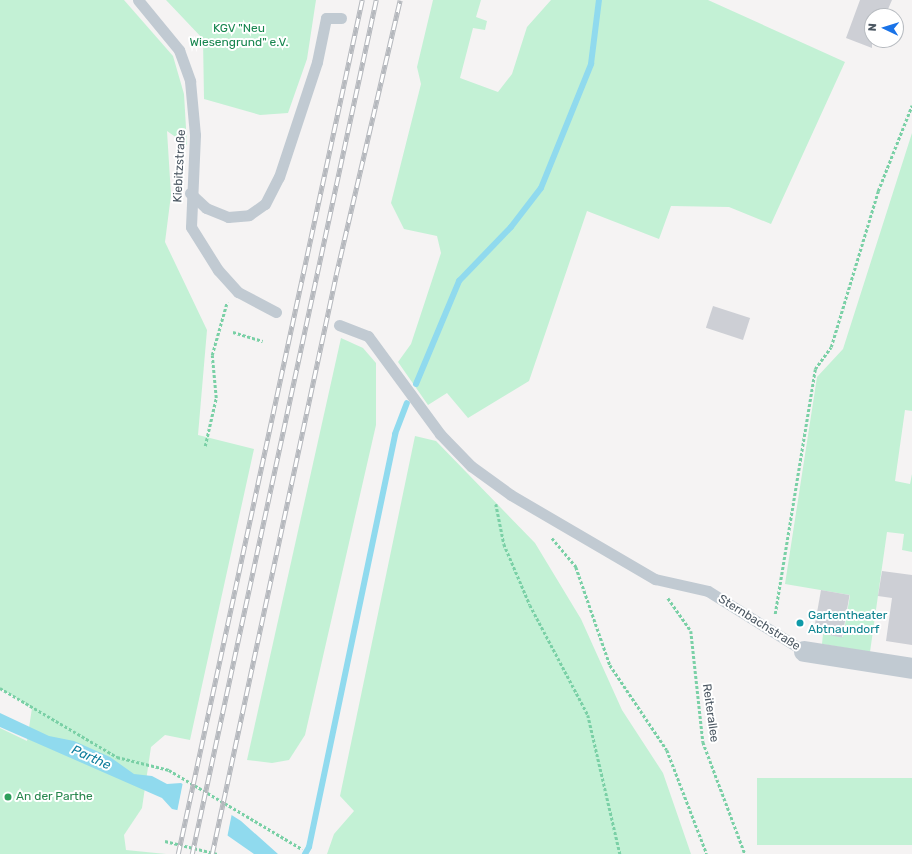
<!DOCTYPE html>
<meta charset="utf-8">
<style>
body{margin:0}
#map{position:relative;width:912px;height:854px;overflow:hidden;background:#f5f3f3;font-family:Rubik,sans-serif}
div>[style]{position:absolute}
.green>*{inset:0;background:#c3f1d5;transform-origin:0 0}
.water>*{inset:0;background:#90daee}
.pier>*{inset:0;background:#f5f3f3}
.stream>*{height:6px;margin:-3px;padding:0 3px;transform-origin:3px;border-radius:3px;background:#90daee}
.building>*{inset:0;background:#cdcfd5;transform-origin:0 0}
.path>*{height:2.5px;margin-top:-1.25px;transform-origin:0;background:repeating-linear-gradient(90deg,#7ad0a6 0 3px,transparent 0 5px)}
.service>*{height:11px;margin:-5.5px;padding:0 5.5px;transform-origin:5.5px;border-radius:5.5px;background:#c1cad2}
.minor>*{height:21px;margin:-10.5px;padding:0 10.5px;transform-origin:10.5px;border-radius:10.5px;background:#c1cad2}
.rail>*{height:4.5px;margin-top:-2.25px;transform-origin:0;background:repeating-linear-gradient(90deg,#fff 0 9px,#b5b8bd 0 18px);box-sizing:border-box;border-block:1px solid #b5b8bd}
.dots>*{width:11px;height:11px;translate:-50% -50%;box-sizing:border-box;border:2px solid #fff;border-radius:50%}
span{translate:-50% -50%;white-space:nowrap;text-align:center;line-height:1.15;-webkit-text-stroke:4px #fff;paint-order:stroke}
.park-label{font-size:12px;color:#17864f}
.street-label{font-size:12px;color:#4a5661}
.culture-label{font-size:12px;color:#0d838f}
.left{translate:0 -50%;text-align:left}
.leisure-label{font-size:12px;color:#27864d}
.water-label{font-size:13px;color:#0c7c9b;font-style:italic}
.north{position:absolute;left:864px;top:8px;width:40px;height:40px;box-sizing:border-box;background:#fff;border:1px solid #b7bbc0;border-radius:50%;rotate:274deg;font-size:11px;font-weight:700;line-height:16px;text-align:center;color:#4a5661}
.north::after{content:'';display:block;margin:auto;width:14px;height:18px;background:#1a73e8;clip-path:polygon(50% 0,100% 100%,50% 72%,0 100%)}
</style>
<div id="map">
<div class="green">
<i style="clip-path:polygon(0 0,124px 0,173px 56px,184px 94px,187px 145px,167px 131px,171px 195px,165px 242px,207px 330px,198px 435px,254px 449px,190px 740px,165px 735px,151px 747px,142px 808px,124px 835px,126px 850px,166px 854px,0 854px,0 728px,27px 741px,32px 708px,0 688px)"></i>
<i style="clip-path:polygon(166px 0,316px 0,307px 59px,288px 113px,260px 115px,204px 99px,203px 39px)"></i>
<i style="clip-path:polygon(433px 0,481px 0,476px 17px,487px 21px,485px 30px,473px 28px,460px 78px,498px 92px,512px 74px,527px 27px,551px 0,708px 0,845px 62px,771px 224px,729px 207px,671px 206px,659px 239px,587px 211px,529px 381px,468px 418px,447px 393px,428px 405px,398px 362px,411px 344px,441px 253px,437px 236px,404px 229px,391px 203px,421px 84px,417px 67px)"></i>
<i style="clip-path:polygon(912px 133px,912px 411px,905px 410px,895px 481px,910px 484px,912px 474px,912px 552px,902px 550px,904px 534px,887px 532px,870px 652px,822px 644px,823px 634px,843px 637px,850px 595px,785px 584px,817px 377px,843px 349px)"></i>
<i style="clip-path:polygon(341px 338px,363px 348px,376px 363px,376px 425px,305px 735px,289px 760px,272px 763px,247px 760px)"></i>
<i style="clip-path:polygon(415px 436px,436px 441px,535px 543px,581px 619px,622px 710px,663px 773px,691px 854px,327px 854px,334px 834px,354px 811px,340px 796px)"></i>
<i style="left:912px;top:778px;width:67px;height:155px;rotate:90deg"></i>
</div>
<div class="water">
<i style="clip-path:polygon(0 713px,49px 736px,74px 741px,110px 757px,134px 774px,152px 776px,167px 784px,181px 783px,241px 821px,278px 854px,254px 854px,221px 831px,186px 812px,172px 809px,162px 798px,0 727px)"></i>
</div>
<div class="pier">
<i style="clip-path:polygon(183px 782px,232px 813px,227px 838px,177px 812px)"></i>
</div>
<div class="stream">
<i style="left:416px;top:384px;width:112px;rotate:-67.3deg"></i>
<i style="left:459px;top:281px;width:75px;rotate:-46.1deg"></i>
<i style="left:511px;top:227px;width:49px;rotate:-52.4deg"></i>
<i style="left:541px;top:188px;width:134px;rotate:-68deg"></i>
<i style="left:591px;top:64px;width:64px;rotate:-82.9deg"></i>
<i style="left:305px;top:854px;width:8px;rotate:-60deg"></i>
<i style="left:309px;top:847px;width:422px;rotate:-78.2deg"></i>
<i style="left:395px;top:434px;width:33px;rotate:-69deg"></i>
</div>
<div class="building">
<i style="clip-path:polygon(860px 0,892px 0,885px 16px,872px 16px,872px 48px,846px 38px)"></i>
<i style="left:713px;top:306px;width:39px;height:23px;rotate:18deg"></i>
<i style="clip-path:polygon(882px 571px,912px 575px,912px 645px,886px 641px,892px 598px,878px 596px)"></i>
<i style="left:821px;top:590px;width:29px;height:43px;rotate:10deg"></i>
</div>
<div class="path">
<i style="left:233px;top:332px;width:31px;rotate:17deg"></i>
<i style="left:205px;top:446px;width:49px;rotate:-77.1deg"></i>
<i style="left:216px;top:398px;width:43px;rotate:-95.3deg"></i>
<i style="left:212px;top:355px;width:55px;rotate:-74.2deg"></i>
<i style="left:496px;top:504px;width:41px;rotate:78.7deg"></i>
<i style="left:504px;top:544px;width:66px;rotate:66.9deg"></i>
<i style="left:530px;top:605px;width:124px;rotate:62.2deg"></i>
<i style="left:588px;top:715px;width:143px;rotate:77deg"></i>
<i style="left:552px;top:538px;width:38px;rotate:50deg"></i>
<i style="left:576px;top:567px;width:104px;rotate:70.9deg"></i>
<i style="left:610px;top:665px;width:102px;rotate:56.2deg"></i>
<i style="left:667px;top:750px;width:111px;rotate:69deg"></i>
<i style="left:668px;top:598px;width:40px;rotate:55.1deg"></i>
<i style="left:691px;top:631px;width:112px;rotate:83.8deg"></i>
<i style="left:703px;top:742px;width:120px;rotate:69.4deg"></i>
<i style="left:775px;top:614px;width:248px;rotate:-80.7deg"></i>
<i style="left:815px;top:369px;width:27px;rotate:-54deg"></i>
<i style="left:831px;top:347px;width:163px;rotate:-73.2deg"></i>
<i style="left:878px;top:191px;width:92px;rotate:-68.4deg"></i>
<i style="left:0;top:688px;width:136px;rotate:30.5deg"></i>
<i style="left:117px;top:757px;width:54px;rotate:14deg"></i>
<i style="left:169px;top:770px;width:155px;rotate:30.7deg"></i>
<i style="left:165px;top:841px;width:55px;rotate:13.8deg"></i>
</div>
<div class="service">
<i style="left:138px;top:0;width:65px;rotate:50.6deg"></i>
<i style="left:179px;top:50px;width:33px;rotate:70deg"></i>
<i style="left:190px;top:81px;width:54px;rotate:84.7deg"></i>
<i style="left:195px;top:135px;width:92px;rotate:92.5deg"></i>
<i style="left:191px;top:227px;width:51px;rotate:57.9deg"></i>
<i style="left:218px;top:270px;width:30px;rotate:48deg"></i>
<i style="left:238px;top:292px;width:43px;rotate:27.8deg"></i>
<i style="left:190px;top:193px;width:22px;rotate:43deg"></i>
<i style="left:206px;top:208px;width:24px;rotate:22deg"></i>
<i style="left:228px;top:217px;width:21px;rotate:-5deg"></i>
<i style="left:249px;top:215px;width:19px;rotate:-35deg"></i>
<i style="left:265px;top:204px;width:30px;rotate:-63deg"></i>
<i style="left:279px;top:177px;width:121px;rotate:-71.7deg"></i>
<i style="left:317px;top:62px;width:45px;rotate:-78.4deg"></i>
<i style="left:326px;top:18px;width:15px"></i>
<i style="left:339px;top:325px;width:31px;rotate:21deg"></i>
<i style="left:368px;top:336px;width:122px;rotate:53.7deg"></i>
<i style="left:440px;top:434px;width:45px;rotate:45.9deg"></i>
<i style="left:471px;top:466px;width:49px;rotate:35.9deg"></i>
<i style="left:511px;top:495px;width:167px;rotate:30.3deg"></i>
<i style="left:655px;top:579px;width:54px;rotate:12.8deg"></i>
<i style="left:708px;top:591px;width:113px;rotate:32deg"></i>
</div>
<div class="minor">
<i style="left:804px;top:651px;width:109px;rotate:8.9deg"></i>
</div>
<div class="rail">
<i style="left:178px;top:854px;width:874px;rotate:-77.84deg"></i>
<i style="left:192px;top:854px;width:874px;rotate:-77.84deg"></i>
<i style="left:212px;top:854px;width:592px;rotate:-77.91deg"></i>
<i style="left:336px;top:275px;width:282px;rotate:-76.9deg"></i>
</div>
<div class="dots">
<i style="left:800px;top:623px;background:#0f9aa8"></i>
<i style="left:8px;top:797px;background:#2e9e5b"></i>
</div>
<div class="park-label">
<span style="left:239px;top:36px">KGV "Neu<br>Wiesengrund" e.V.</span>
</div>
<div class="street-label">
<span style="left:180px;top:166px;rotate:-87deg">Kiebitzstraße</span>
<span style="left:759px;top:623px;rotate:32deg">Sternbachstraße</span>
<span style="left:710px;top:713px;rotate:82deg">Reiterallee</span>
</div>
<div class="culture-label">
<span class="left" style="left:808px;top:623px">Gartentheater<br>Abtnaundorf</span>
</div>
<div class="leisure-label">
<span class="left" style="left:16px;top:797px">An der Parthe</span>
</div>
<div class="water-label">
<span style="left:91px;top:758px;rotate:24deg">Parthe</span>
</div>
<div class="north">N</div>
</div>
